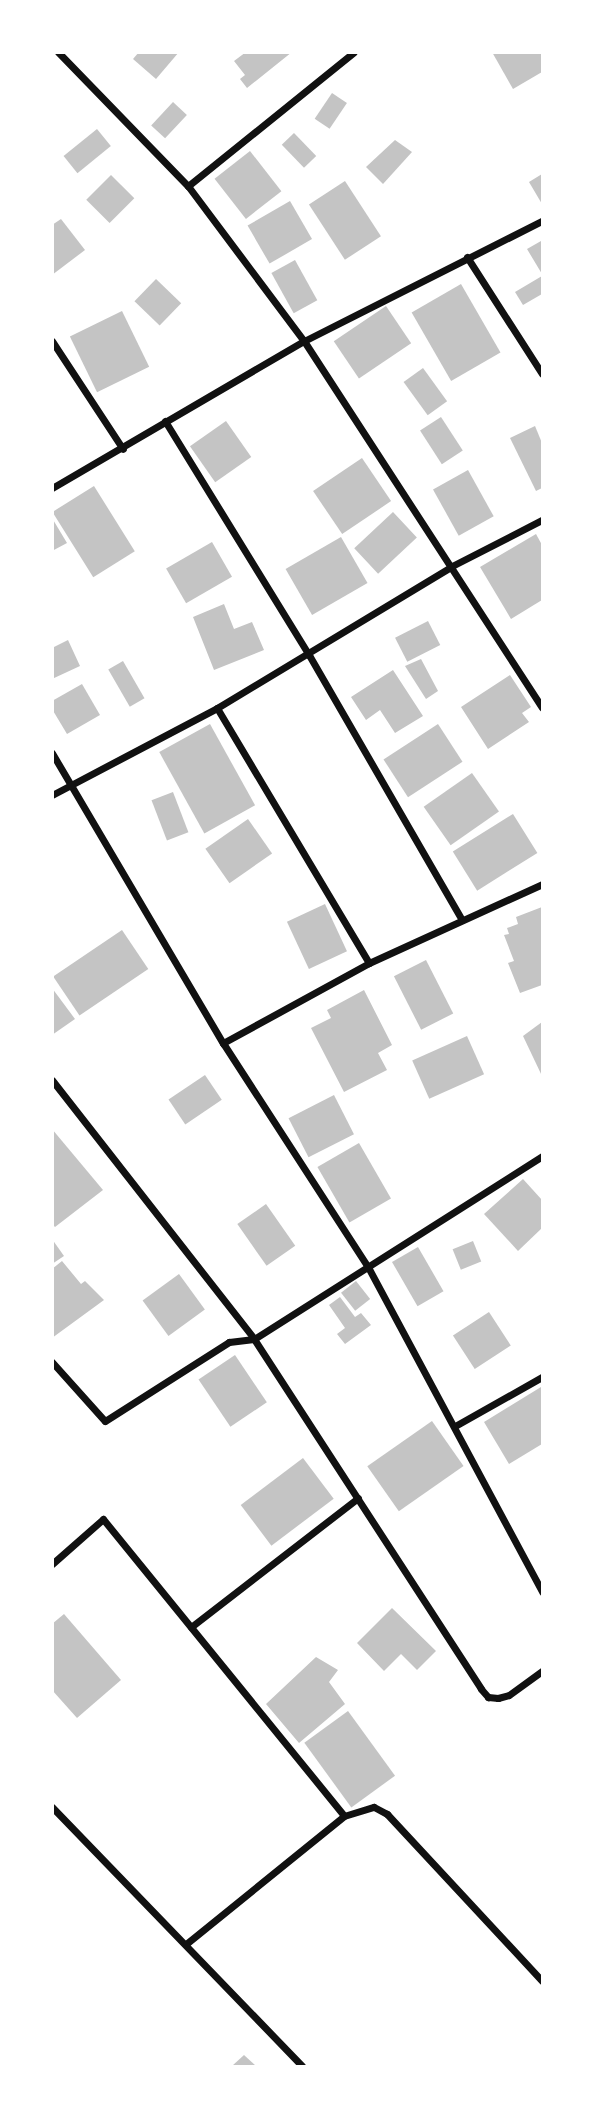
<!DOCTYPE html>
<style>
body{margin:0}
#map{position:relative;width:595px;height:2119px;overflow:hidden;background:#fff;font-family:"PT Sans",sans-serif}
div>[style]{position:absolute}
.building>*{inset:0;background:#c4c4c4;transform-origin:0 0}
.minor>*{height:7px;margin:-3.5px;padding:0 3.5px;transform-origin:3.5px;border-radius:3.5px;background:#111}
span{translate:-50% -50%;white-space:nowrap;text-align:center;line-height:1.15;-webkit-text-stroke:7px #fff;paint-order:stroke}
.frame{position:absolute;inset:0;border:54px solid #fff;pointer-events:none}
</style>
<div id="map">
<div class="building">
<i style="clip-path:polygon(139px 52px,179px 52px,156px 79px,133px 59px)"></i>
<i style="clip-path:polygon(246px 52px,292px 52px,247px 88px,240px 79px,245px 75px,234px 61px)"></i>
<i style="clip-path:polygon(492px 52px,542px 52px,542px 72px,513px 89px)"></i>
<i style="left:332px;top:93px;width:18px;height:31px;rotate:34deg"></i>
<i style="left:173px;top:102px;width:19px;height:32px;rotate:43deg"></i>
<i style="left:97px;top:129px;width:22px;height:43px;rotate:51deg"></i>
<i style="left:294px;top:133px;width:32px;height:17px;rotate:46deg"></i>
<i style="clip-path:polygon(395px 140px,412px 152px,383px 184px,366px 167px)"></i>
<i style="left:250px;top:151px;width:51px;height:45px;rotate:52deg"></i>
<i style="clip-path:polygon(542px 174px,542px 204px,529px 182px)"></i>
<i style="left:111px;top:175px;width:33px;height:35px;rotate:45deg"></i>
<i style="left:345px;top:181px;width:66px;height:43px;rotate:57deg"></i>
<i style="left:290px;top:201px;width:44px;height:49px;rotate:60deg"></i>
<i style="clip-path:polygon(61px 219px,85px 250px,52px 275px,52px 225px)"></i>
<i style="clip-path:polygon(541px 241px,542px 243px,542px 274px,527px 249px)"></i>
<i style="left:295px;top:260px;width:46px;height:27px;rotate:61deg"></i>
<i style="clip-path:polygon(542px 276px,542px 294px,523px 305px,515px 292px)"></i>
<i style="left:156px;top:279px;width:35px;height:31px;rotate:44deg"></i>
<i style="left:461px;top:284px;width:79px;height:57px;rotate:60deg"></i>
<i style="left:386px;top:306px;width:45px;height:63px;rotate:56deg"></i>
<i style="left:122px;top:311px;width:62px;height:58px;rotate:64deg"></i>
<i style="left:423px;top:368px;width:41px;height:24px;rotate:54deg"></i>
<i style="left:441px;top:417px;width:40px;height:25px;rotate:57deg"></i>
<i style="left:226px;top:421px;width:44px;height:44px;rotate:55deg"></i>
<i style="clip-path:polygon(535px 426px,542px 443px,542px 488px,536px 491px,510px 438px)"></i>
<i style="left:362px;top:458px;width:52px;height:59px;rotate:56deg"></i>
<i style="left:468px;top:470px;width:53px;height:40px;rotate:61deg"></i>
<i style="left:94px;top:486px;width:77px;height:49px;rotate:58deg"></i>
<i style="left:393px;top:512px;width:35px;height:53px;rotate:47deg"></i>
<i style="clip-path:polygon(52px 518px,67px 543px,52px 551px)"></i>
<i style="clip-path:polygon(536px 534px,542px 545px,542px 600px,511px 619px,480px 567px)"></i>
<i style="left:341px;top:537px;width:53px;height:64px;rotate:60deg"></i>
<i style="left:212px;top:542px;width:40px;height:53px;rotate:60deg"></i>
<i style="clip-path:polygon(224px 604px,234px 629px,252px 622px,264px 650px,214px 670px,193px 617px)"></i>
<i style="left:428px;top:621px;width:27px;height:37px;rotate:63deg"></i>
<i style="clip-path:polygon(68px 640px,80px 666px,52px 679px,52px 648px)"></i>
<i style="clip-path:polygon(421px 659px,438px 691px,426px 699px,405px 666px)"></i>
<i style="left:123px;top:661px;width:43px;height:17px;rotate:60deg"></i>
<i style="clip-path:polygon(393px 670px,423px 716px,395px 733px,380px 710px,366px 720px,351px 697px)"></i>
<i style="clip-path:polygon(510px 675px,531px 707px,522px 713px,529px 722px,488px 749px,461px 707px)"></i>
<i style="clip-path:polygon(82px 684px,100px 715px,67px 734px,52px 709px,52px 701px)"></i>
<i style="left:210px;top:724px;width:93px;height:58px;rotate:61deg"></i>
<i style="left:438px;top:724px;width:45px;height:65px;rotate:57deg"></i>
<i style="left:472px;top:773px;width:47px;height:59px;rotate:55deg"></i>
<i style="left:173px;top:792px;width:43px;height:23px;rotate:69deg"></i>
<i style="left:513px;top:814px;width:46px;height:71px;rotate:58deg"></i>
<i style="left:248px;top:819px;width:42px;height:52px;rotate:55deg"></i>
<i style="left:325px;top:904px;width:52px;height:42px;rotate:65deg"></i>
<i style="clip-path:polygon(542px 907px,542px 985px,520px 993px,508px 963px,514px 961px,504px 935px,509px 934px,507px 928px,518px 924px,516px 917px)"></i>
<i style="left:122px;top:930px;width:47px;height:83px;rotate:56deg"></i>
<i style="left:426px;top:960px;width:60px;height:36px;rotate:63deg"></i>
<i style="clip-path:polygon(52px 988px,75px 1019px,52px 1035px)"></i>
<i style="clip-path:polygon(364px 990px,392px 1045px,378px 1053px,387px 1070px,344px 1092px,311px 1028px,331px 1018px,327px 1010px)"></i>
<i style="clip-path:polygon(542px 1022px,542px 1076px,523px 1036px)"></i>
<i style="left:467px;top:1036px;width:42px;height:60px;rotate:66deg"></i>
<i style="left:205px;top:1075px;width:30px;height:44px;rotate:56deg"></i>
<i style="left:334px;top:1095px;width:44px;height:51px;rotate:63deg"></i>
<i style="clip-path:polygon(52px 1129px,103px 1190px,55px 1227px,52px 1224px)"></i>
<i style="left:359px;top:1143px;width:64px;height:48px;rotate:60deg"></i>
<i style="clip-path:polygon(523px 1179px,542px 1200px,542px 1228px,518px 1251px,484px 1214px)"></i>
<i style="left:266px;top:1204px;width:51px;height:35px;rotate:55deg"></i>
<i style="clip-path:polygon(52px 1239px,64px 1256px,52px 1264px)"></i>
<i style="left:473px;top:1241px;width:22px;height:22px;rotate:68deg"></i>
<i style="left:418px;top:1247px;width:51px;height:30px;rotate:60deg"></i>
<i style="clip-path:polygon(62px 1261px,81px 1284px,85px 1281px,104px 1300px,52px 1338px,52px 1269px)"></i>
<i style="left:179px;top:1274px;width:44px;height:45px;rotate:54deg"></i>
<i style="left:356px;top:1281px;width:23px;height:19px;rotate:52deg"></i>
<i style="clip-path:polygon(340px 1297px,355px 1317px,361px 1313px,371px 1325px,345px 1344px,337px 1334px,345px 1328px,329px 1305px)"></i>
<i style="left:489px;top:1312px;width:40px;height:43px;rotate:57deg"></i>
<i style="left:235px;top:1355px;width:57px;height:44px;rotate:56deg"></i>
<i style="clip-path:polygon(541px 1387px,542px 1444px,509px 1464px,484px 1422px)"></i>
<i style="left:432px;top:1421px;width:55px;height:79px;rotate:55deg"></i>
<i style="left:303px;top:1458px;width:51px;height:78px;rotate:53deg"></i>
<i style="clip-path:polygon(392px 1608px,436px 1651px,417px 1670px,401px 1654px,384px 1671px,357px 1643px)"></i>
<i style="clip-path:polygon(64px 1614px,121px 1680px,77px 1718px,52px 1690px,52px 1624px)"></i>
<i style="clip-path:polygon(316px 1657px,338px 1670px,329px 1682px,345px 1704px,299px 1743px,266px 1704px)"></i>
<i style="left:348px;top:1711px;width:80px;height:54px;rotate:54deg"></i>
<i style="clip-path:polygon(244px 2055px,256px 2066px,232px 2066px)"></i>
</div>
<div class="minor">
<i style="left:58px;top:52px;width:187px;rotate:45.9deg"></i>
<i style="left:188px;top:186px;width:194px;rotate:53.2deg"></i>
<i style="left:304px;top:341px;width:437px;rotate:57deg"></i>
<i style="left:188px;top:186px;width:213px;rotate:-38.9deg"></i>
<i style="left:467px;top:257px;width:139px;rotate:57.3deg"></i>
<i style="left:52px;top:341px;width:129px;rotate:56.7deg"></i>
<i style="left:165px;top:421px;width:275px;rotate:58.4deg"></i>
<i style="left:309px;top:655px;width:306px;rotate:60deg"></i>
<i style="left:52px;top:488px;width:292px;rotate:-30.3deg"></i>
<i style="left:304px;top:341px;width:267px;rotate:-26.8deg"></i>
<i style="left:217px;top:708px;width:297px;rotate:59.2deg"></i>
<i style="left:52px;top:753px;width:337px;rotate:59.5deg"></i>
<i style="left:223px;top:1043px;width:267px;rotate:57.1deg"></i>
<i style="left:368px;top:1267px;width:369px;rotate:61.8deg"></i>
<i style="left:52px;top:795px;width:187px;rotate:-27.8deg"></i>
<i style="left:217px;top:708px;width:275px;rotate:-31.1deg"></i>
<i style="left:452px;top:566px;width:101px;rotate:-27.1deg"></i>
<i style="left:223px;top:1043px;width:166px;rotate:-28.7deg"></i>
<i style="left:369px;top:963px;width:190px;rotate:-24.5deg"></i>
<i style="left:52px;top:1080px;width:328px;rotate:52deg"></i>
<i style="left:254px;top:1339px;width:417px;rotate:57deg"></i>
<i style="left:481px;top:1689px;width:11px;rotate:49deg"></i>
<i style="left:488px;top:1697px;width:10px;rotate:6deg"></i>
<i style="left:498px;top:1698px;width:11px;rotate:-15deg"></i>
<i style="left:509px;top:1695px;width:41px;rotate:-36deg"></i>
<i style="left:52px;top:1362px;width:79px;rotate:48.1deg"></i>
<i style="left:105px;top:1421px;width:147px;rotate:-32.5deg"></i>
<i style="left:229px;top:1342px;width:25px;rotate:-7deg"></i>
<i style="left:254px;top:1339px;width:341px;rotate:-32.4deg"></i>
<i style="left:455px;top:1426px;width:100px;rotate:-29.4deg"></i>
<i style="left:52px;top:1564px;width:68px;rotate:-41.4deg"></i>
<i style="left:103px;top:1519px;width:382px;rotate:50.9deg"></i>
<i style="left:191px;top:1627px;width:211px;rotate:-37.7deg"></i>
<i style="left:52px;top:1807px;width:360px;rotate:46deg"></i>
<i style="left:186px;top:1944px;width:203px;rotate:-39deg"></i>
<i style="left:344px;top:1816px;width:31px;rotate:-17deg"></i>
<i style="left:374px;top:1807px;width:15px;rotate:28deg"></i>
<i style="left:387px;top:1814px;width:228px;rotate:47.1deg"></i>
</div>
<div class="frame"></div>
</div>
